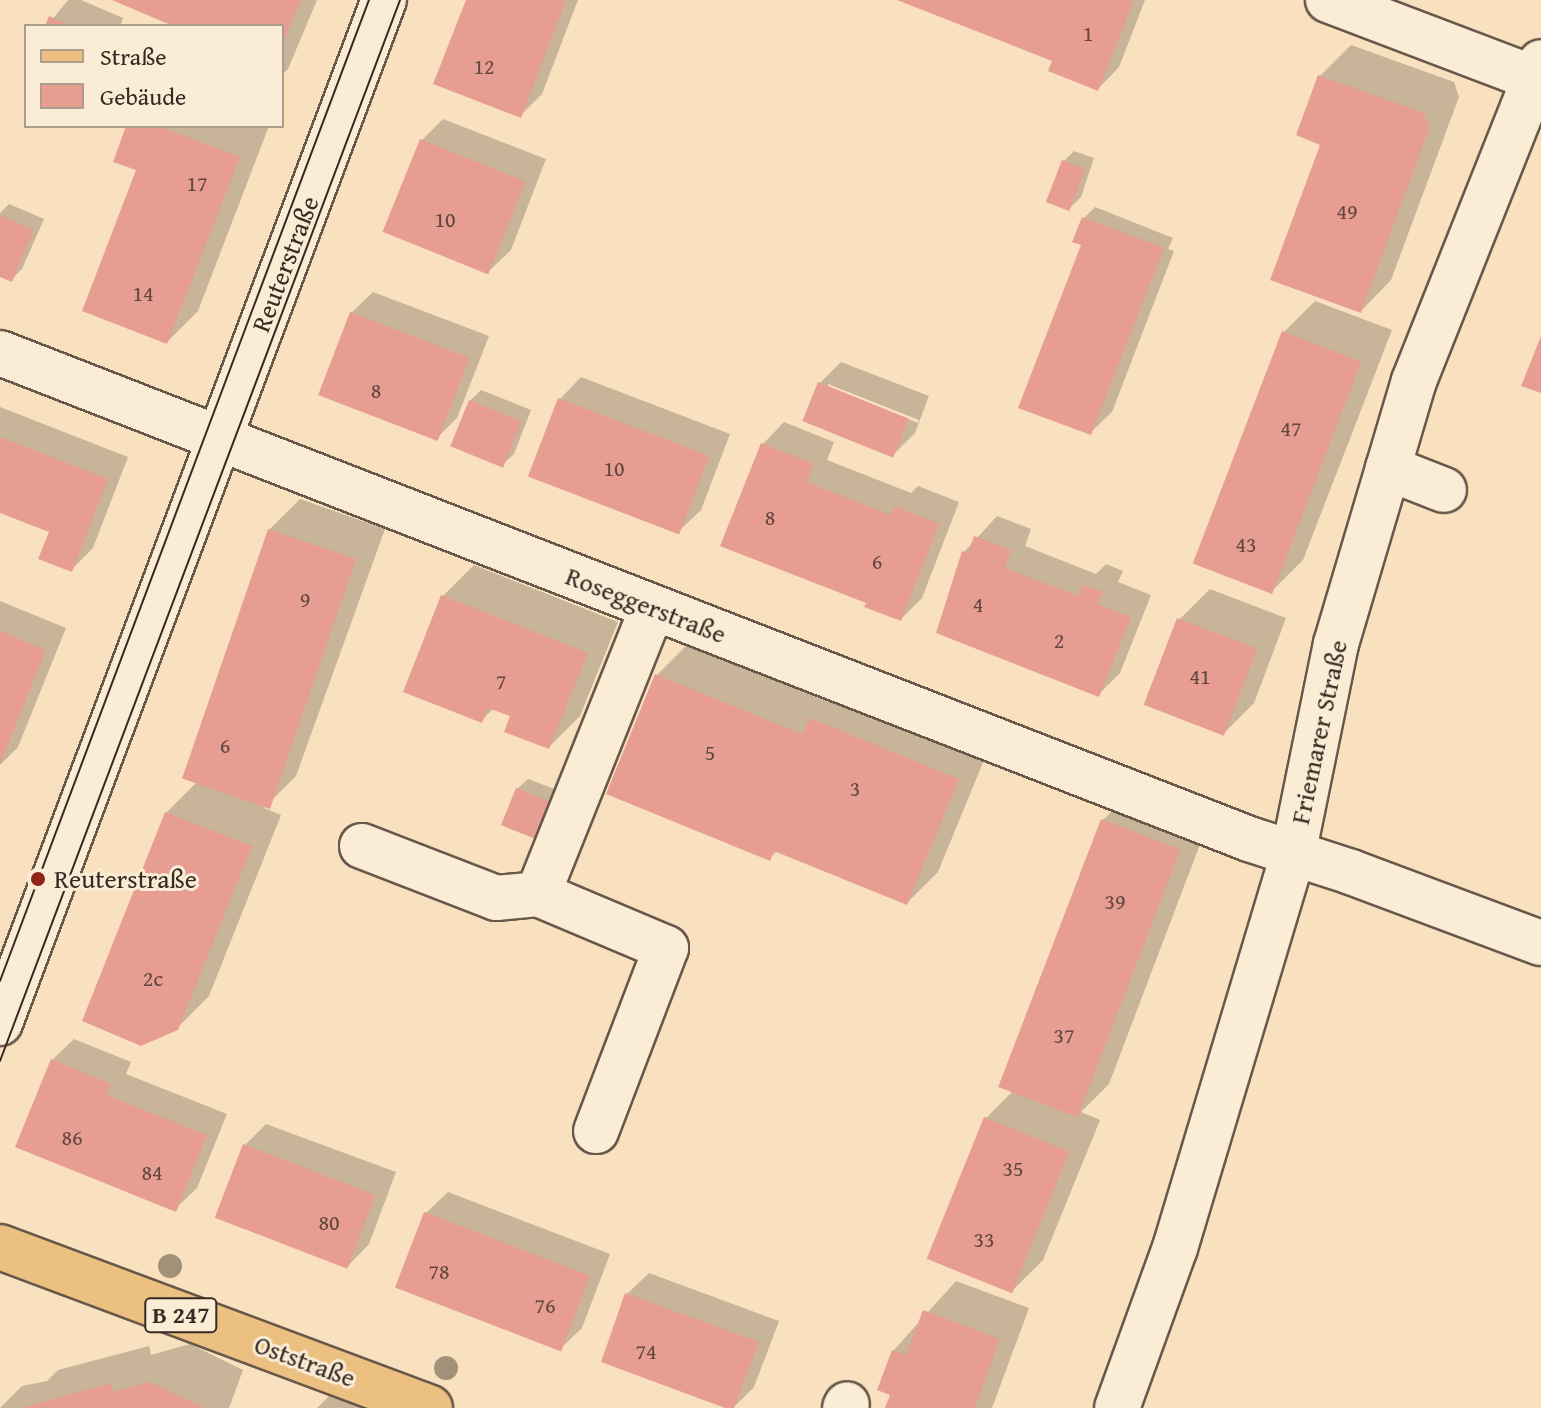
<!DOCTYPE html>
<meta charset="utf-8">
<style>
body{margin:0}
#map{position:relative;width:1541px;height:1408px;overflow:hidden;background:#f9e1c0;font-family:"Gentium Book Plus",serif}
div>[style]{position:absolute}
.shadow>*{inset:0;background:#0003}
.building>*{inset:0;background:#e79d92;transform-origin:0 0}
.roads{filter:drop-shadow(2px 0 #67584a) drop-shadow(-2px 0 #67584a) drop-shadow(0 2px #67584a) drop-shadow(0 -2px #67584a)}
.minor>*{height:44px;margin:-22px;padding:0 22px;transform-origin:22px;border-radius:22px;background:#fbecd6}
.major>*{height:44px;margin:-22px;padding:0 22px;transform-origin:22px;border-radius:22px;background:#ecc080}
.tram>*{height:2px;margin:-1px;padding:0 1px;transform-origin:1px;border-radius:1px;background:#362a22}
.trees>*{width:24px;height:24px;margin:-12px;border-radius:50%;background:#a19178}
.dots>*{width:22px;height:22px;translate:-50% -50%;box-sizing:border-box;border:4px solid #fbecd6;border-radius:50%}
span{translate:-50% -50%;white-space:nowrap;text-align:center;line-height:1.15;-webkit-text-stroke:6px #fbecd6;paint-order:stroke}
.number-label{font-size:22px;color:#62473e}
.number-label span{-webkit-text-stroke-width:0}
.shield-label span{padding:2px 6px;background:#fbecd6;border:2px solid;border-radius:6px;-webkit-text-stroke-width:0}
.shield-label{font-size:24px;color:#362a22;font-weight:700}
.street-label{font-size:26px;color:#362a22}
.poi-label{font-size:26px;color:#362a22}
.left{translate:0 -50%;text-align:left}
.legend{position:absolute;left:24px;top:24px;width:260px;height:104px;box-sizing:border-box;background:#fbecd6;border:2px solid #ac9e8e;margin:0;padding:10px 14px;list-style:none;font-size:24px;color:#362a22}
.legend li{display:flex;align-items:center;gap:16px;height:40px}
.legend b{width:40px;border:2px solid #ac9e8e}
</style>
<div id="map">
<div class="shadow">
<i style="clip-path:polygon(68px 0,81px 0,123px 18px,120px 26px,47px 26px)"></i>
<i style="clip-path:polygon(117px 0,317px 0,288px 69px,282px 75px,282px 26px,181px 26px)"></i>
<i style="clip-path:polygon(468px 0,578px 0,542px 94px,521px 115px)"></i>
<i style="clip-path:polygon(902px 0,1145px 0,1119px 67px,1098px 89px,1055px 60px)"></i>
<i style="clip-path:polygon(1351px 45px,1454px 82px,1459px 97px,1391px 280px,1361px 311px,1320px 76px)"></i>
<i style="clip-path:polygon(443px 119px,546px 159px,511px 250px,489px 271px,422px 140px)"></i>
<i style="clip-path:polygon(128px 126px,269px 126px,198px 311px,167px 342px)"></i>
<i style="clip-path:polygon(1074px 151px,1094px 158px,1081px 197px,1070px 208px,1063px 162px)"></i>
<i style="clip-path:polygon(9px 204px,44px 219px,22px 269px,11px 280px,0 275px,0 213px)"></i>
<i style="clip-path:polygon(1095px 207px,1173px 238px,1168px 249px,1174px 251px,1112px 412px,1090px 433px,1085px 244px,1075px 240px,1084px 218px)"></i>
<i style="clip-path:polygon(373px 292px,489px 336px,457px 418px,436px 439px,351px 313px)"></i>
<i style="clip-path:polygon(1315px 301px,1392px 330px,1303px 560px,1272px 591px,1284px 332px)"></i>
<i style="clip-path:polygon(evenodd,841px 362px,929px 396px,915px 433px,894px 454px,820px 383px,841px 362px,828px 384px,919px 420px,918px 423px,828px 388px,828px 384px)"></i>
<i style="clip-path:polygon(581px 377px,730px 434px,701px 510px,679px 531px,560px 399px)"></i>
<i style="clip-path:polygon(481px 390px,531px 410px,514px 454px,503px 464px,470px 401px)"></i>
<i style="clip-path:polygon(0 407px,128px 457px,93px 548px,71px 570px,51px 531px,0 511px)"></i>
<i style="clip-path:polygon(784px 422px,834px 442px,827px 460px,911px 493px,918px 486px,959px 502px,922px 598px,901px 619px,868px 601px,763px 444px)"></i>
<i style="clip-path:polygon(300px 499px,385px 529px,296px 776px,264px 808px,281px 815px,209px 996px,177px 1028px,166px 813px,197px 782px,269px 530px)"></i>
<i style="clip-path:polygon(997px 516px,1031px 529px,1025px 546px,1096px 574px,1106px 564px,1123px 571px,1118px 582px,1151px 595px,1120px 673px,1099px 694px,964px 552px)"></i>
<i style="clip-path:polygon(474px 565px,618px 622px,580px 716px,549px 747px,512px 715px,494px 708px,481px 721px,443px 596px)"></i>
<i style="clip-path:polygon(1210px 589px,1286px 618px,1254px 703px,1223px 734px,1179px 620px)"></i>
<i style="clip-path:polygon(0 601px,66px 628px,18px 747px,0 765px)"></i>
<i style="clip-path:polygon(687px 645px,828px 702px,842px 688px,989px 748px,938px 872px,907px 903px,778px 850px,770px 858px,657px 675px)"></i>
<i style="clip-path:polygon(528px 779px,560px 791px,546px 826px,536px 837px,517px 789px)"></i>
<i style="clip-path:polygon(1134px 789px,1210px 818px,1109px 1084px,1081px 1112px,1100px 1120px,1043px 1260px,1012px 1291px,986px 1118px,1013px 1091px,1103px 820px)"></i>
<i style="clip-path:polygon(74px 1039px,131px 1062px,126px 1074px,227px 1114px,197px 1188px,175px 1209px,52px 1060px)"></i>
<i style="clip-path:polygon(266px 1124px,396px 1172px,369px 1244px,348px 1266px,245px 1145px)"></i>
<i style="clip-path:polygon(448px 1192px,610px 1254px,582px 1328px,560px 1349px,426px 1213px)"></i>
<i style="clip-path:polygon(649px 1273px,779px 1321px,754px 1387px,733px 1408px,627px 1294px)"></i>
<i style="clip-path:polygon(956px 1281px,1029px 1308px,992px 1408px,887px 1408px,893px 1394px,893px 1351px)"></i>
<i style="clip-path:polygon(190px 1344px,243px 1370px,229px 1408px,0 1408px,22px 1386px,47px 1381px,58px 1370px,149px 1346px,151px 1355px)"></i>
<i style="clip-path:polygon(337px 1388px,390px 1408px,317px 1408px)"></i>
</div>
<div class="building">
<i style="clip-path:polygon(112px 0,301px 0,282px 45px,282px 26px,173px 26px)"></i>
<i style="clip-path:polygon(466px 0,566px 0,521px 118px,433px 84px)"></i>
<i style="clip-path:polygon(897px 0,1134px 0,1098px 91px,1048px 71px,1052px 61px)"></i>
<i style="clip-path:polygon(49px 16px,71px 26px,45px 26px)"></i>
<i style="clip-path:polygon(1318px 75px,1424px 113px,1429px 129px,1361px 313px,1270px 280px,1320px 145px,1296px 135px)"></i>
<i style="clip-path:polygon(126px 126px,159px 126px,240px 157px,167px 344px,82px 311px,136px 170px,113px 162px)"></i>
<i style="left:420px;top:139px;width:114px;height:100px;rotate:22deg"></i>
<i style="left:1062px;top:160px;width:25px;height:45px;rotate:21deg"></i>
<i style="clip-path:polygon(0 215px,34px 230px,12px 282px,0 277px)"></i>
<i style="clip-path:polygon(1082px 217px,1164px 248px,1091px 435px,1018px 408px,1081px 245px,1072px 242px)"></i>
<i style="left:350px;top:312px;width:128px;height:89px;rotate:21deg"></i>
<i style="left:1282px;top:331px;width:85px;height:249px;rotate:21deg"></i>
<i style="clip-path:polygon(1541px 336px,1541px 393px,1521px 386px)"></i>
<i style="left:818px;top:382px;width:98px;height:42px;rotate:22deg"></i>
<i style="left:558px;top:398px;width:162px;height:84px;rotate:21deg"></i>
<i style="left:469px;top:400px;width:57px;height:50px;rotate:22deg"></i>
<i style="clip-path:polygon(0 437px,108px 479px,72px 572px,38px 559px,49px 532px,0 513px)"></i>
<i style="clip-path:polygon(761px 443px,814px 464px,807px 481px,819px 487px,891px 515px,895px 506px,939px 524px,901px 621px,864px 607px,866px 603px,720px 546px)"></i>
<i style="left:268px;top:529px;width:93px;height:264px;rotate:19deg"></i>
<i style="clip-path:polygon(974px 536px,1011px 550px,1005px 568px,1078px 596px,1083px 585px,1103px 592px,1098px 604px,1131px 617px,1099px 697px,936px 633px,962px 551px,968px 553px)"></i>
<i style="clip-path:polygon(441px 595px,588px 653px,549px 749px,504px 732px,510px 716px,488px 708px,482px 723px,403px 692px)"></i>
<i style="left:1177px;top:618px;width:86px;height:93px;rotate:21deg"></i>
<i style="clip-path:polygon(0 631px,46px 650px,0 764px)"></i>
<i style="clip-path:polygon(655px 674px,802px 734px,810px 718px,959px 779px,907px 905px,774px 851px,770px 861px,606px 794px)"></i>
<i style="left:516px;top:788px;width:38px;height:40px;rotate:22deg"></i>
<i style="clip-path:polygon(165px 812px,252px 846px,178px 1030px,141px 1046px,82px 1021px)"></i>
<i style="left:1101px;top:819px;width:85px;height:287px;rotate:21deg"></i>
<i style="clip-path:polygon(51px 1059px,111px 1084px,106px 1095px,207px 1135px,176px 1212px,15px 1147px)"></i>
<i style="left:984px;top:1117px;width:92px;height:153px;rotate:22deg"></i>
<i style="left:243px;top:1144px;width:142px;height:79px;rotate:21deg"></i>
<i style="left:424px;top:1212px;width:178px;height:81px;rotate:21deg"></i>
<i style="clip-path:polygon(625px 1293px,759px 1342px,734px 1408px,725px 1408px,601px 1362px)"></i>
<i style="clip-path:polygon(923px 1310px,1000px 1339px,975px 1408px,885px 1408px,890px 1395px,877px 1390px,892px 1350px,906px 1355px)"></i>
<i style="clip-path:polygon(150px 1382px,205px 1408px,22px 1408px,111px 1383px,113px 1392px)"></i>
</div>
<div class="roads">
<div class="minor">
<i style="left:1328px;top:0;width:219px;rotate:20.8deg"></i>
<i style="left:0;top:353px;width:1340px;rotate:21.26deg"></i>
<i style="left:1249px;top:839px;width:107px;rotate:17.9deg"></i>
<i style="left:1351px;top:872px;width:203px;rotate:20.5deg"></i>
<i style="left:1388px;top:468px;width:60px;rotate:21.4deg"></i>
<i style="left:362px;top:846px;width:144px;rotate:21.2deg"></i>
<i style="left:496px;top:898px;width:42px;rotate:-5.4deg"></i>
<i style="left:538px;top:894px;width:309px;rotate:-68.2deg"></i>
<i style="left:538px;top:894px;width:139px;rotate:22.9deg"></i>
<i style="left:666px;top:948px;width:196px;rotate:110.9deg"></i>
<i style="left:0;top:1023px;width:1093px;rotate:-69.43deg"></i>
<i style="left:845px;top:1408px;width:4px;rotate:-63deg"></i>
<i style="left:1117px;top:1408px;width:170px;rotate:-70.1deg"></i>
<i style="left:1175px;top:1248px;width:410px;rotate:-73.3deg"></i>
<i style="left:1293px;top:855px;width:215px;rotate:-78.5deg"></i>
<i style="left:1336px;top:644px;width:274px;rotate:-73.5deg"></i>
<i style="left:1414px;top:381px;width:343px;rotate:-68.3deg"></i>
</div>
<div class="major">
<i style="left:0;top:1247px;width:459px;rotate:20.5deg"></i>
</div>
</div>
<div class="tram">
<i style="left:0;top:981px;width:1048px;rotate:-69.39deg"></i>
<i style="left:0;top:1061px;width:1134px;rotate:-69.34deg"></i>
</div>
<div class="trees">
<i style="left:170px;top:1266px"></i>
<i style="left:446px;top:1368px"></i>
</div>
<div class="dots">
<i style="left:38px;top:879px;background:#8f2418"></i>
</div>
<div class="number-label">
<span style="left:1088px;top:34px">1</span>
<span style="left:484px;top:67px">12</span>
<span style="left:197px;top:184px">17</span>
<span style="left:1347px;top:212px">49</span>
<span style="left:445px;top:220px">10</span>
<span style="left:143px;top:294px">14</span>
<span style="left:376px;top:391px">8</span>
<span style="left:1291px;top:429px">47</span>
<span style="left:614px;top:469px">10</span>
<span style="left:770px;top:518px">8</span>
<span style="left:1246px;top:545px">43</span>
<span style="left:877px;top:562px">6</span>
<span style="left:305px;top:600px">9</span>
<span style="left:978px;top:605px">4</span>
<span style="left:1059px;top:641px">2</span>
<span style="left:1200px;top:677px">41</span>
<span style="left:501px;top:682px">7</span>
<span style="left:225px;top:746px">6</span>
<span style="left:710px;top:753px">5</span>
<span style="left:855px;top:789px">3</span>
<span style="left:1115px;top:902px">39</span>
<span style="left:153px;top:979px">2c</span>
<span style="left:1064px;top:1036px">37</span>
<span style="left:72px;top:1138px">86</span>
<span style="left:1013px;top:1169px">35</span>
<span style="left:152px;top:1173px">84</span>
<span style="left:329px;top:1223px">80</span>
<span style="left:984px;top:1240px">33</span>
<span style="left:439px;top:1272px">78</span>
<span style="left:545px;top:1306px">76</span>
<span style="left:646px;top:1352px">74</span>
</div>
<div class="shield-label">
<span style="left:181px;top:1315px">B 247</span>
</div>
<div class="street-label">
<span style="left:285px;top:264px;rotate:-69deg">Reuterstraße</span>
<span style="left:646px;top:605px;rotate:21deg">Roseggerstraße</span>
<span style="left:1319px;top:732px;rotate:-78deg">Friemarer Straße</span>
<span style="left:305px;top:1361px;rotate:20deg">Oststraße</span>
</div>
<div class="poi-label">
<span class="left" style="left:54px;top:879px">Reuterstraße</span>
</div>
<ul class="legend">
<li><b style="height:10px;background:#ecc080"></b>Straße</li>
<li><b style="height:22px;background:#e79d92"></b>Gebäude</li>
</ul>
</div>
